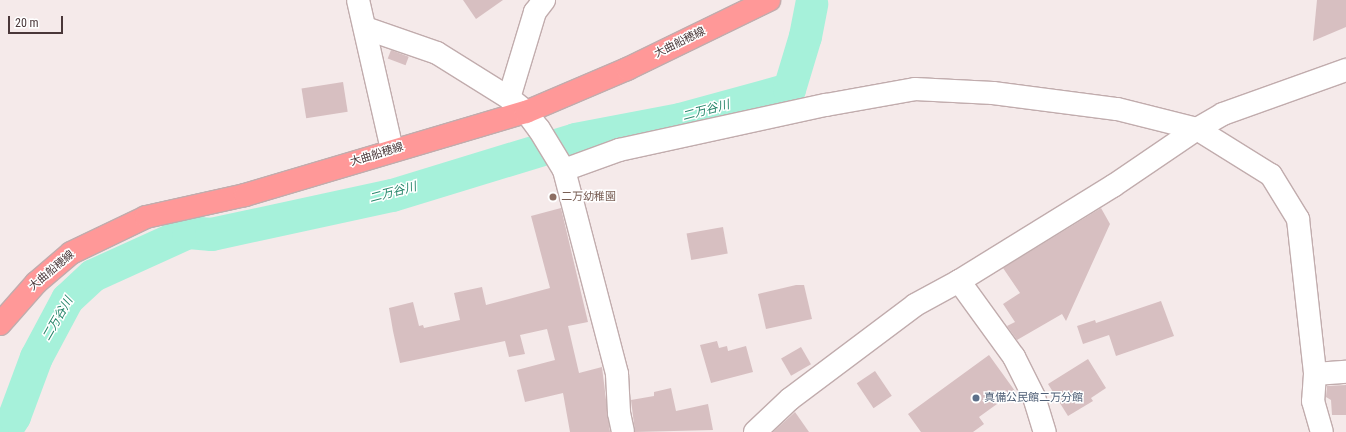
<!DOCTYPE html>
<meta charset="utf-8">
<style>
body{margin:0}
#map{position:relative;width:1346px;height:432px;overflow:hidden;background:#f5eaea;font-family:"Roboto Condensed","Noto Sans JP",sans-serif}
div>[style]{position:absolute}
.river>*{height:33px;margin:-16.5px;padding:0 16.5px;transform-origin:16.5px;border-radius:16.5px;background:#a6f1da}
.building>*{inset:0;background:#d7bfc1;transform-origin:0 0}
.roads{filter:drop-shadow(1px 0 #c1acad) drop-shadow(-1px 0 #c1acad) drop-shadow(0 1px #c1acad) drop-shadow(0 -1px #c1acad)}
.minor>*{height:22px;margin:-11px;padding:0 11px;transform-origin:11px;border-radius:11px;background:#fff}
.major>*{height:22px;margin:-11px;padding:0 11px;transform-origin:11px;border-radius:11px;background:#ff9898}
.dots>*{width:11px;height:11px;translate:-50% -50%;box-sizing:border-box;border:2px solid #fff;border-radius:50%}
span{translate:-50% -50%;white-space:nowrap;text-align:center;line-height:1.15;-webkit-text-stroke:3px #fff;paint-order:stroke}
.street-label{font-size:11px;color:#493739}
.education-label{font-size:11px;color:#785e54}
.left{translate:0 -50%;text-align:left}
.service-label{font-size:11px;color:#4e5e75}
.water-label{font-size:12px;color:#258569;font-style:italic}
.scale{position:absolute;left:8px;top:16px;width:55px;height:18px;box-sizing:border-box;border:2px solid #493739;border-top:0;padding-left:5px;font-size:12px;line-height:14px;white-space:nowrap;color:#493739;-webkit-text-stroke:3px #fff;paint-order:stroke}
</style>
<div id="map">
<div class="river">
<i style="left:4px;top:432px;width:19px;rotate:-58deg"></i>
<i style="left:14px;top:416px;width:63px;rotate:-69.6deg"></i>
<i style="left:36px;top:357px;width:66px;rotate:-61.9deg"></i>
<i style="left:67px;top:299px;width:35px;rotate:-43deg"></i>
<i style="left:93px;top:275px;width:104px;rotate:-24.4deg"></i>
<i style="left:188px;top:232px;width:23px;rotate:5deg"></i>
<i style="left:211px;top:234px;width:185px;rotate:-12.2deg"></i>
<i style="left:392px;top:195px;width:191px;rotate:-17deg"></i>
<i style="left:575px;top:139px;width:107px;rotate:-10.8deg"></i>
<i style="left:680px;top:119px;width:113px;rotate:-15.4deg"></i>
<i style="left:789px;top:89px;width:55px;rotate:-73.2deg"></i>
<i style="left:805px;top:36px;width:33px;rotate:-79deg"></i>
</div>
<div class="building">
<i style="clip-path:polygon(463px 0,503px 0,476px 19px)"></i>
<i style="clip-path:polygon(1317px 0,1346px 0,1346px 27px,1313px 41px)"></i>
<i style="left:391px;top:50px;width:19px;height:9px;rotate:21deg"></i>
<i style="left:343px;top:82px;width:30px;height:42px;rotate:81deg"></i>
<i style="clip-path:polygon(561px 208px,588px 322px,568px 326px,579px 373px,602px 367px,610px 432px,570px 432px,563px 393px,525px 402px,517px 370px,555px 360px,547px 329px,520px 335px,525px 354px,509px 357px,505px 341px,400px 363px,393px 331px,389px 308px,413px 302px,419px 326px,423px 325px,424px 328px,460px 320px,454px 293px,482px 287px,486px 305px,550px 288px,531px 216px)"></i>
<i style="clip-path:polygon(1101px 208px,1110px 224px,1066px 321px,1062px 314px,1017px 340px,1007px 326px,1015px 322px,1003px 304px,1020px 293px,1003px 268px)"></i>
<i style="left:723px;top:227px;width:27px;height:37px;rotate:80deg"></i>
<i style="clip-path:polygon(796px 285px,804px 285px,812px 319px,766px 329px,758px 294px)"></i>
<i style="clip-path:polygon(1161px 301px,1174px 336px,1116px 356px,1109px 335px,1083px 344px,1077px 326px,1095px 320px,1096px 323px)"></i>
<i style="clip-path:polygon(717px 341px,719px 348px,727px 346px,728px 351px,746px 346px,753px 372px,711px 383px,700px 345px)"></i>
<i style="left:801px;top:347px;width:20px;height:23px;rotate:60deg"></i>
<i style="clip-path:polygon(989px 355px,1015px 391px,979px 417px,984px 424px,973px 432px,921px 432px,908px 414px)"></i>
<i style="clip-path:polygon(1088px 359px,1106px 388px,1091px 398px,1093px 401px,1068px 416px,1048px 384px)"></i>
<i style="left:875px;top:371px;width:30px;height:22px;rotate:56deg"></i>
<i style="clip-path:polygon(1346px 385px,1346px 415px,1332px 415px,1331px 400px,1326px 397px,1327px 386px)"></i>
<i style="clip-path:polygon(671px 388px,676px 411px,708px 404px,713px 430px,635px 432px,631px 400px,654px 396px,654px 392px)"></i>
<i style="clip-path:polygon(795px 412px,809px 432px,773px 432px)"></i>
</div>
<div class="roads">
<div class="minor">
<i style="left:358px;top:0;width:154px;rotate:77.2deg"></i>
<i style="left:365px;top:28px;width:76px;rotate:19.1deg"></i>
<i style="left:437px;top:53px;width:85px;rotate:32deg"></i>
<i style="left:509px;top:98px;width:22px;rotate:39deg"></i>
<i style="left:526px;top:112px;width:21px;rotate:53deg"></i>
<i style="left:539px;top:129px;width:48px;rotate:58.6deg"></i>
<i style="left:564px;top:170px;width:211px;rotate:75.4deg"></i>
<i style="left:617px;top:374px;width:39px;rotate:87deg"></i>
<i style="left:619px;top:413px;width:19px;rotate:78deg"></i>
<i style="left:509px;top:98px;width:90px;rotate:-73.2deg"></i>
<i style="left:535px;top:12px;width:15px;rotate:-53deg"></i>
<i style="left:564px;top:170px;width:59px;rotate:-20deg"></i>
<i style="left:619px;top:150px;width:212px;rotate:-12.3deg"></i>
<i style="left:826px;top:105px;width:90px;rotate:-10.2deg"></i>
<i style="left:915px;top:89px;width:78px;rotate:2.9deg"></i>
<i style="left:993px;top:93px;width:125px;rotate:7.4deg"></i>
<i style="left:1117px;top:109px;width:82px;rotate:14deg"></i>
<i style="left:1197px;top:129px;width:87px;rotate:31.9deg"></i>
<i style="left:1271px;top:175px;width:52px;rotate:58.5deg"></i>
<i style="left:1298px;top:219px;width:156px;rotate:83.7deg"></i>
<i style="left:1315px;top:374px;width:27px;rotate:94deg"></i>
<i style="left:1313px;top:401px;width:32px;rotate:74deg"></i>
<i style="left:959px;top:281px;width:94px;rotate:54.1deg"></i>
<i style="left:1014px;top:357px;width:45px;rotate:63.4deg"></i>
<i style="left:1034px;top:397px;width:37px;rotate:73deg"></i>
<i style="left:1315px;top:374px;width:31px;rotate:-4deg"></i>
<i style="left:755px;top:432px;width:48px;rotate:-43.3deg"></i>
<i style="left:790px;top:399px;width:156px;rotate:-36.9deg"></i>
<i style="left:915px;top:305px;width:50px;rotate:-28.6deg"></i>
<i style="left:959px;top:281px;width:181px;rotate:-31.7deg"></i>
<i style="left:1113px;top:186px;width:102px;rotate:-34.2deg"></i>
<i style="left:1197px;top:129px;width:30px;rotate:-30deg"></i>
<i style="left:1223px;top:114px;width:131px;rotate:-19.7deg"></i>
</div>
<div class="major">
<i style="left:0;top:324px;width:55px;rotate:-48.7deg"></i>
<i style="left:36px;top:283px;width:46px;rotate:-40.6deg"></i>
<i style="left:71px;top:253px;width:83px;rotate:-25.6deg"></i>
<i style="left:146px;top:217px;width:101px;rotate:-12.5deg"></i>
<i style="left:245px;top:195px;width:293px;rotate:-16.5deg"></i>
<i style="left:526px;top:112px;width:110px;rotate:-23.1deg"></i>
<i style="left:627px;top:69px;width:158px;rotate:-25.9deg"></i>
</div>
</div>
<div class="dots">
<i style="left:553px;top:197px;background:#8d6e63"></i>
<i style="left:976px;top:398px;background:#5c6f8a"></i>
</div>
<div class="street-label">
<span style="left:680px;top:43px;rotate:-26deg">大曲船穂線</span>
<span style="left:377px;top:155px;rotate:-17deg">大曲船穂線</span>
<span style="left:52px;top:271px;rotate:-40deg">大曲船穂線</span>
</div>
<div class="education-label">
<span class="left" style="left:561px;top:197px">二万幼稚園</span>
</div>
<div class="service-label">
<span class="left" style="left:984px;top:398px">真備公民館二万分館</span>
</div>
<div class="water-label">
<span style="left:706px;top:111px;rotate:-15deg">二万谷川</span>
<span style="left:393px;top:193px;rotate:-15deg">二万谷川</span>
<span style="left:58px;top:319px;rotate:-60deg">二万谷川</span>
</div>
<div class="scale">20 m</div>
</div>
